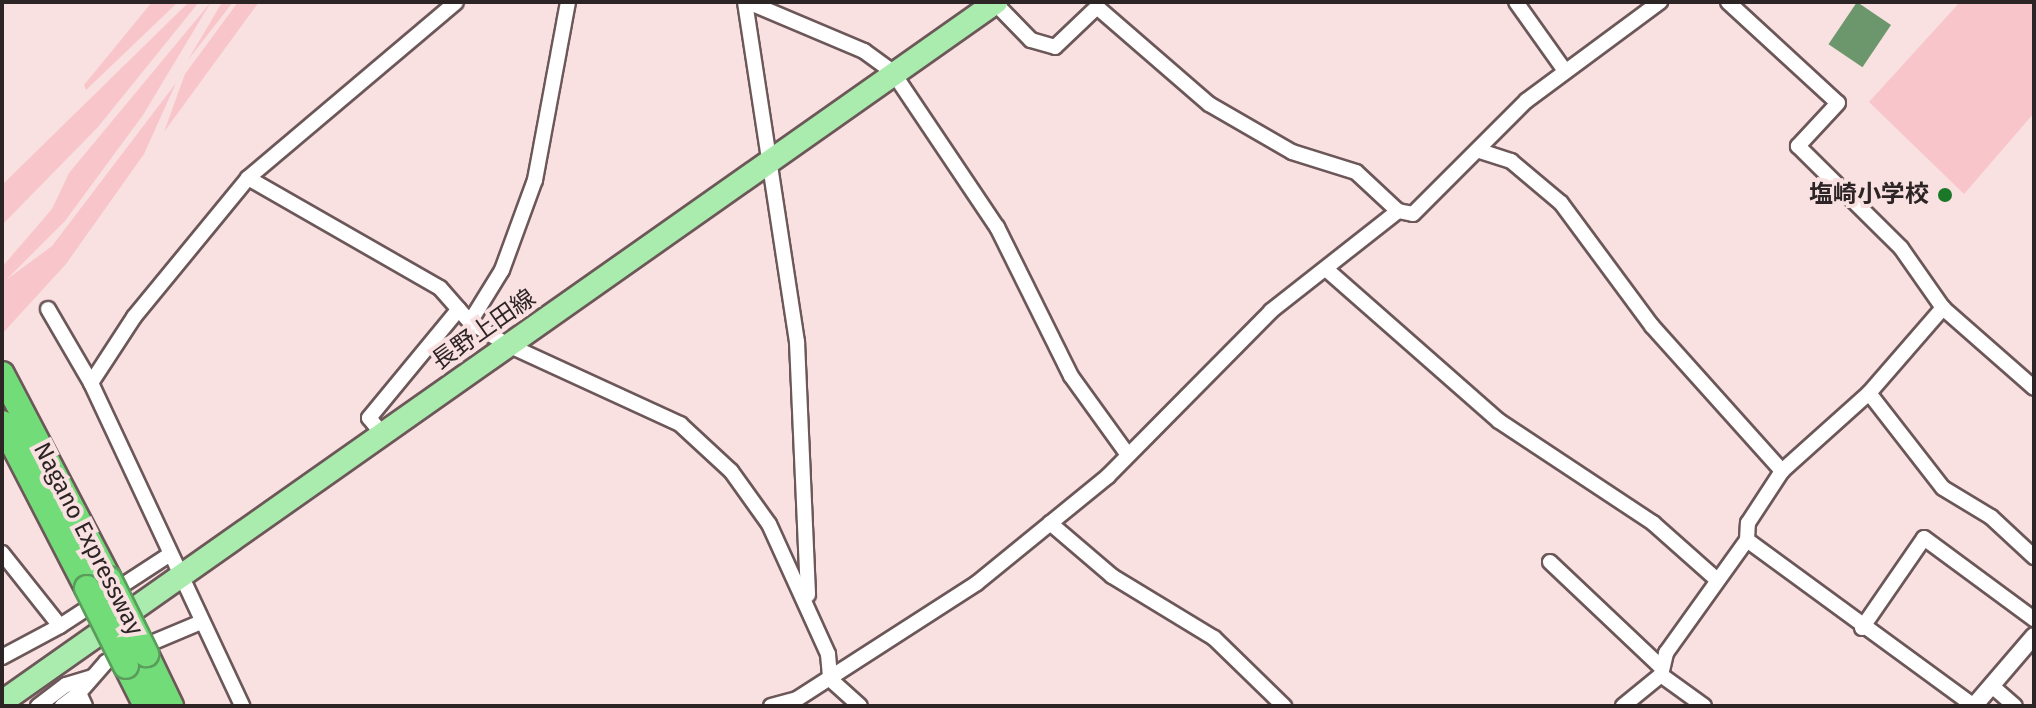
<!DOCTYPE html>
<meta charset="utf-8">
<style>
body{margin:0}
#map{position:relative;width:2036px;height:708px;overflow:hidden;background:#f9e0e1;font-family:"Fira Sans","Noto Sans JP",sans-serif}
div>[style]{position:absolute}
.green>*{inset:0;background:#f8c6ca}
.water>*{inset:0;background:#6c976c;transform-origin:0 0}
.roads{filter:drop-shadow(2px 0 #6c5759) drop-shadow(-2px 0 #6c5759) drop-shadow(0 2px #6c5759) drop-shadow(0 -2px #6c5759)}
.minor>*{height:14px;margin:-7px;padding:0 7px;transform-origin:7px;border-radius:7px;background:#fff}
.tertiary>*{height:16px;margin:-8px;padding:0 8px;transform-origin:8px;border-radius:8px;background:#fff}
.primary>*{height:22px;margin:-11px;padding:0 11px;transform-origin:11px;border-radius:11px;background:#aaebae}
.motorway>*{height:24px;margin:-12px;padding:0 12px;transform-origin:12px;border-radius:12px;background:#72dd78}
.bridges{filter:drop-shadow(2px 0 #5a9c5b) drop-shadow(-2px 0 #5a9c5b) drop-shadow(0 2px #5a9c5b) drop-shadow(0 -2px #5a9c5b)}
.motorway-bridge>*{height:24px;margin:-12px;padding:0 12px;transform-origin:12px;border-radius:12px;background:#72dd78}
.dots>*{width:22px;height:22px;translate:-50% -50%;box-sizing:border-box;border:4px solid #f9e0e1;border-radius:50%}
span{translate:-50% -50%;white-space:nowrap;text-align:center;line-height:1.15;-webkit-text-stroke:8px #f9e0e1;paint-order:stroke}
.poi-label{font-size:24px;color:#2d2425;font-weight:700}
.right{translate:-100% -50%;text-align:right}
.street-label{font-size:24px;color:#2d2425}
.frame{position:absolute;inset:0;border:4px solid #2d2425;pointer-events:none}
</style>
<div id="map">
<div class="green">
<i style="clip-path:polygon(152px 2px,178px 2px,86px 90px,84px 85px)"></i>
<i style="clip-path:polygon(189px 2px,199px 2px,98px 127px,2px 225px,2px 185px)"></i>
<i style="clip-path:polygon(211px 2px,143px 115px,65px 221px,6px 280px,52px 246px,176px 83px,144px 154px,66px 264px,2px 334px,2px 267px,52px 209px,69px 173px)"></i>
<i style="clip-path:polygon(222px 2px,233px 2px,188px 60px,221px 4px)"></i>
<i style="clip-path:polygon(238px 2px,259px 2px,164px 132px,185px 74px)"></i>
<i style="clip-path:polygon(1960px 2px,2034px 4px,2034px 113px,1964px 194px,1869px 102px)"></i>
</div>
<div class="water">
<i style="left:1857px;top:2px;width:41px;height:51px;rotate:34deg"></i>
</div>
<div class="roads">
<div class="minor">
<i style="left:745px;top:2px;width:344px;rotate:81.3deg"></i>
<i style="left:797px;top:342px;width:253px;rotate:87.5deg"></i>
<i style="left:748px;top:2px;width:126px;rotate:22.9deg"></i>
<i style="left:864px;top:51px;width:34px;rotate:36deg"></i>
<i style="left:892px;top:71px;width:188px;rotate:56.1deg"></i>
<i style="left:997px;top:227px;width:166px;rotate:63.6deg"></i>
<i style="left:1071px;top:376px;width:97px;rotate:54.2deg"></i>
<i style="left:994px;top:2px;width:53px;rotate:45.8deg"></i>
<i style="left:1031px;top:40px;width:25px;rotate:16deg"></i>
<i style="left:1055px;top:47px;width:58px;rotate:-43.6deg"></i>
<i style="left:1097px;top:7px;width:148px;rotate:40.9deg"></i>
<i style="left:1209px;top:104px;width:96px;rotate:30deg"></i>
<i style="left:1292px;top:152px;width:67px;rotate:17.4deg"></i>
<i style="left:1356px;top:172px;width:57px;rotate:42.9deg"></i>
<i style="left:1398px;top:211px;width:15px;rotate:11deg"></i>
<i style="left:1413px;top:214px;width:160px;rotate:-45deg"></i>
<i style="left:1526px;top:101px;width:167px;rotate:-36.5deg"></i>
<i style="left:1516px;top:2px;width:85px;rotate:54.6deg"></i>
<i style="left:1728px;top:2px;width:149px;rotate:42.6deg"></i>
<i style="left:1838px;top:103px;width:59px;rotate:132.9deg"></i>
<i style="left:1798px;top:146px;width:145px;rotate:44.7deg"></i>
<i style="left:1901px;top:248px;width:73px;rotate:55deg"></i>
<i style="left:1943px;top:308px;width:121px;rotate:41.3deg"></i>
<i style="left:1480px;top:151px;width:33px;rotate:18deg"></i>
<i style="left:1511px;top:161px;width:65px;rotate:40deg"></i>
<i style="left:1561px;top:203px;width:153px;rotate:53.5deg"></i>
<i style="left:1652px;top:326px;width:195px;rotate:48.1deg"></i>
<i style="left:248px;top:178px;width:221px;rotate:29.8deg"></i>
<i style="left:440px;top:288px;width:45px;rotate:48.6deg"></i>
<i style="left:470px;top:322px;width:42px;rotate:31.4deg"></i>
<i style="left:506px;top:344px;width:192px;rotate:24.7deg"></i>
<i style="left:680px;top:424px;width:69px;rotate:42.7deg"></i>
<i style="left:731px;top:471px;width:65px;rotate:54.4deg"></i>
<i style="left:769px;top:524px;width:143px;rotate:65.6deg"></i>
<i style="left:828px;top:654px;width:25px;rotate:85deg"></i>
<i style="left:830px;top:679px;width:40px;rotate:42deg"></i>
<i style="left:1326px;top:269px;width:230px;rotate:41.3deg"></i>
<i style="left:1499px;top:421px;width:185px;rotate:33.5deg"></i>
<i style="left:1653px;top:523px;width:84px;rotate:41.6deg"></i>
<i style="left:48px;top:309px;width:86px;rotate:59.8deg"></i>
<i style="left:91px;top:383px;width:357px;rotate:64.9deg"></i>
<i style="left:470px;top:322px;width:61px;rotate:-58.4deg"></i>
<i style="left:502px;top:270px;width:96px;rotate:-69.9deg"></i>
<i style="left:535px;top:180px;width:181px;rotate:-79.5deg"></i>
<i style="left:91px;top:383px;width:79px;rotate:-56.9deg"></i>
<i style="left:134px;top:317px;width:180px;rotate:-50.6deg"></i>
<i style="left:248px;top:178px;width:272px;rotate:-40.2deg"></i>
<i style="left:1869px;top:393px;width:120px;rotate:52.1deg"></i>
<i style="left:1943px;top:488px;width:56px;rotate:31.1deg"></i>
<i style="left:1991px;top:517px;width:59px;rotate:42.9deg"></i>
<i style="left:383px;top:435px;width:22px;rotate:-129deg"></i>
<i style="left:369px;top:418px;width:141px;rotate:-50.5deg"></i>
<i style="left:1050px;top:523px;width:82px;rotate:40.5deg"></i>
<i style="left:1112px;top:576px;width:119px;rotate:31.3deg"></i>
<i style="left:1214px;top:638px;width:98px;rotate:44.2deg"></i>
<i style="left:1747px;top:540px;width:281px;rotate:36.2deg"></i>
<i style="left:2px;top:553px;width:93px;rotate:51.5deg"></i>
<i style="left:60px;top:626px;width:130px;rotate:-33.1deg"></i>
<i style="left:1550px;top:562px;width:154px;rotate:43.4deg"></i>
<i style="left:1862px;top:628px;width:109px;rotate:-55.4deg"></i>
<i style="left:1924px;top:538px;width:137px;rotate:36.4deg"></i>
<i style="left:2px;top:657px;width:66px;rotate:-28.1deg"></i>
<i style="left:1661px;top:675px;width:53px;rotate:35.8deg"></i>
<i style="left:1992px;top:686px;width:30px;rotate:41deg"></i>
<i style="left:38px;top:706px;width:35px;rotate:-37deg"></i>
<i style="left:66px;top:685px;width:27px;rotate:-17deg"></i>
<i style="left:62px;top:706px;width:21px;rotate:-37deg"></i>
<i style="left:85px;top:706px;width:14px;rotate:-115deg"></i>
<i style="left:79px;top:693px;width:41px;rotate:-48.9deg"></i>
<i style="left:106px;top:662px;width:103px;rotate:-22.8deg"></i>
<i style="left:771px;top:706px;width:27px;rotate:-15deg"></i>
<i style="left:797px;top:699px;width:214px;rotate:-32.8deg"></i>
<i style="left:977px;top:583px;width:169px;rotate:-39.2deg"></i>
<i style="left:1108px;top:476px;width:232px;rotate:-45.3deg"></i>
<i style="left:1271px;top:311px;width:162px;rotate:-38.2deg"></i>
<i style="left:1623px;top:706px;width:49px;rotate:-39.2deg"></i>
<i style="left:1661px;top:675px;width:23px;rotate:-77deg"></i>
<i style="left:1666px;top:653px;width:139px;rotate:-54.4deg"></i>
<i style="left:1747px;top:540px;width:17px;rotate:-87deg"></i>
<i style="left:1748px;top:523px;width:62px;rotate:-56.8deg"></i>
<i style="left:1782px;top:471px;width:117px;rotate:-41.9deg"></i>
<i style="left:1869px;top:393px;width:113px;rotate:-49deg"></i>
</div>
<div class="tertiary">
<i style="left:1974px;top:706px;width:92px;rotate:-49.4deg"></i>
</div>
<div class="primary">
<i style="left:2px;top:702px;width:1216px;rotate:-35.15deg"></i>
</div>
<div class="motorway">
<i style="left:2px;top:374px;width:231px;rotate:62.4deg"></i>
<i style="left:2px;top:423px;width:186px;rotate:62.7deg"></i>
<i style="left:146px;top:654px;width:58px;rotate:64.3deg"></i>
<i style="left:126px;top:666px;width:45px;rotate:63.4deg"></i>
</div>
</div>
<div class="bridges">
<div class="motorway-bridge">
<i style="left:109px;top:579px;width:84px;rotate:63.7deg"></i>
<i style="left:87px;top:588px;width:87px;rotate:63.4deg"></i>
</div>
</div>
<div class="dots">
<i style="left:1945px;top:195px;background:#1b7828"></i>
</div>
<div class="poi-label">
<span class="right" style="left:1929px;top:195px">塩崎小学校</span>
</div>
<div class="street-label">
<span style="left:484px;top:330px;rotate:-35deg">長野上田線</span>
<span style="left:88px;top:539px;rotate:63deg">Nagano Expressway</span>
</div>
<div class="frame"></div>
</div>
